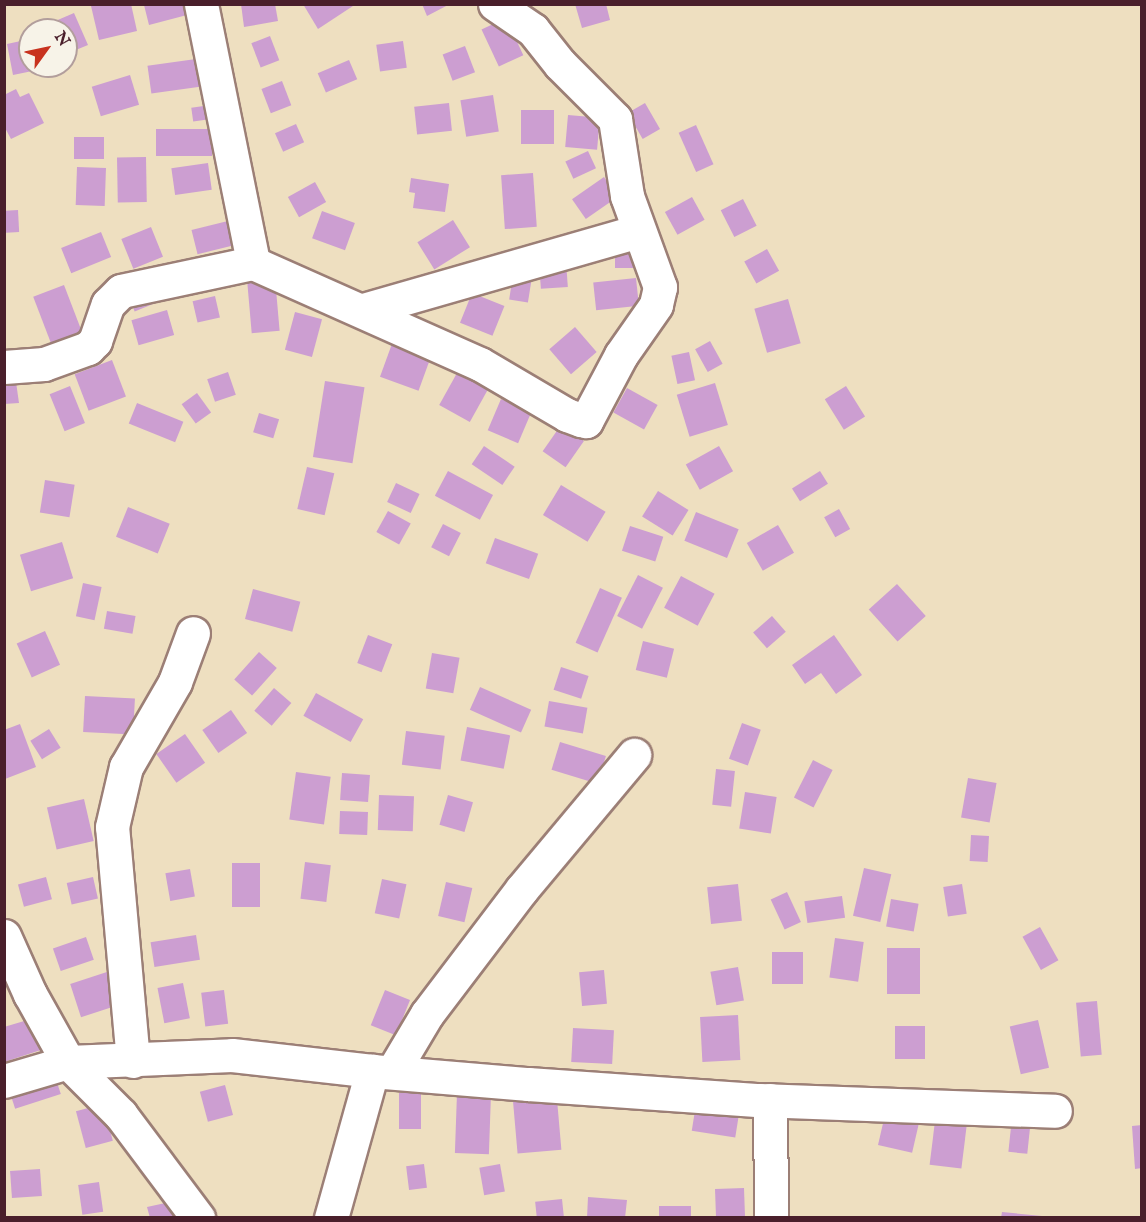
<!DOCTYPE html>
<style>
body{margin:0}
#map{position:relative;width:1146px;height:1222px;overflow:hidden;background:#eedfc0;font-family:"IM FELL English",serif}
div>[style]{position:absolute}
.building>*{inset:0;background:#cc9ed1;transform-origin:0 0}
.roads{filter:drop-shadow(2px 0 #9c7f76) drop-shadow(-2px 0 #9c7f76) drop-shadow(0 2px #9c7f76) drop-shadow(0 -2px #9c7f76)}
.minor>*{height:33px;margin:-16.5px;padding:0 16.5px;transform-origin:16.5px;border-radius:16.5px;background:#fff}
span{translate:-50% -50%;white-space:nowrap;text-align:center;line-height:1.15;-webkit-text-stroke:4.5px #f7f3e8;paint-order:stroke}
.frame{position:absolute;inset:0;border:6px solid #4a1f2b;pointer-events:none}
.north{position:absolute;left:18px;top:18px;width:60px;height:60px;box-sizing:border-box;background:#f7f3e8;border:2px solid #b29e9c;border-radius:50%;rotate:57deg;font-size:16px;font-weight:700;line-height:24px;text-align:center;color:#4a1f2b}
.north::after{content:'';display:block;margin:auto;width:21px;height:27px;background:#c8321e;clip-path:polygon(50% 0,100% 100%,50% 72%,0 100%)}
</style>
<div id="map">
<div class="building">
<i style="clip-path:polygon(98px 4px,131px 4px,137px 31px,99px 40px,91px 6px)"></i>
<i style="clip-path:polygon(241px 4px,275px 4px,278px 21px,244px 27px)"></i>
<i style="clip-path:polygon(303px 4px,356px 4px,318px 29px)"></i>
<i style="clip-path:polygon(422px 4px,450px 4px,427px 16px)"></i>
<i style="clip-path:polygon(575px 4px,606px 4px,610px 20px,582px 28px)"></i>
<i style="clip-path:polygon(144px 5px,184px 5px,187px 15px,149px 25px)"></i>
<i style="clip-path:polygon(74px 13px,88px 45px,66px 54px,66px 30px,48px 30px,46px 25px)"></i>
<i style="left:506px;top:18px;width:41px;height:27px;rotate:65deg"></i>
<i style="left:270px;top:36px;width:26px;height:20px;rotate:69deg"></i>
<i style="clip-path:polygon(30px 39px,30px 66px,46px 66px,47px 68px,13px 75px,7px 44px)"></i>
<i style="left:403px;top:41px;width:27px;height:27px;rotate:82deg"></i>
<i style="left:465px;top:46px;width:28px;height:24px;rotate:69deg"></i>
<i style="left:196px;top:59px;width:28px;height:49px;rotate:82deg"></i>
<i style="left:349px;top:60px;width:21px;height:34px;rotate:67deg"></i>
<i style="left:130px;top:75px;width:31px;height:40px;rotate:73deg"></i>
<i style="left:282px;top:81px;width:26px;height:22px;rotate:69deg"></i>
<i style="clip-path:polygon(16px 89px,20px 97px,29px 93px,44px 123px,11px 139px,4px 126px,4px 95px)"></i>
<i style="left:493px;top:95px;width:37px;height:33px;rotate:81deg"></i>
<i style="left:449px;top:103px;width:28px;height:35px;rotate:84deg"></i>
<i style="left:645px;top:103px;width:30px;height:20px;rotate:60deg"></i>
<i style="left:218px;top:104px;width:14px;height:27px;rotate:82deg"></i>
<i style="left:521px;top:110px;width:33px;height:34px"></i>
<i style="left:568px;top:115px;width:32px;height:32px;rotate:5deg"></i>
<i style="left:296px;top:124px;width:20px;height:23px;rotate:66deg"></i>
<i style="left:696px;top:125px;width:43px;height:19px;rotate:66deg"></i>
<i style="left:156px;top:129px;width:56px;height:27px"></i>
<i style="left:74px;top:137px;width:30px;height:22px"></i>
<i style="left:588px;top:151px;width:19px;height:25px;rotate:65deg"></i>
<i style="left:146px;top:157px;width:45px;height:29px;rotate:89deg"></i>
<i style="left:208px;top:163px;width:27px;height:37px;rotate:82deg"></i>
<i style="left:77px;top:167px;width:29px;height:38px;rotate:2deg"></i>
<i style="left:533px;top:173px;width:54px;height:32px;rotate:86deg"></i>
<i style="left:604px;top:177px;width:24px;height:39px;rotate:55deg"></i>
<i style="clip-path:polygon(411px 178px,449px 184px,445px 212px,413px 208px,415px 193px,409px 192px)"></i>
<i style="left:315px;top:182px;width:23px;height:31px;rotate:61deg"></i>
<i style="left:692px;top:197px;width:26px;height:31px;rotate:61deg"></i>
<i style="left:743px;top:199px;width:30px;height:25px;rotate:63deg"></i>
<i style="left:18px;top:210px;width:22px;height:13px;rotate:87deg"></i>
<i style="left:322px;top:211px;width:35px;height:29px;rotate:20deg"></i>
<i style="left:240px;top:218px;width:25px;height:50px;rotate:76deg"></i>
<i style="left:453px;top:220px;width:32px;height:42px;rotate:58deg"></i>
<i style="left:151px;top:227px;width:32px;height:32px;rotate:68deg"></i>
<i style="left:101px;top:232px;width:27px;height:43px;rotate:68deg"></i>
<i style="left:615px;top:242px;width:18px;height:26px"></i>
<i style="left:767px;top:249px;width:25px;height:26px;rotate:61deg"></i>
<i style="left:566px;top:261px;width:26px;height:27px;rotate:86deg"></i>
<i style="left:514px;top:269px;width:19px;height:31px;rotate:9deg"></i>
<i style="left:275px;top:278px;width:53px;height:28px;rotate:85deg"></i>
<i style="left:636px;top:278px;width:28px;height:43px;rotate:84deg"></i>
<i style="left:64px;top:285px;width:50px;height:33px;rotate:69deg"></i>
<i style="left:150px;top:288px;width:16px;height:23px;rotate:68deg"></i>
<i style="left:472px;top:293px;width:35px;height:32px;rotate:22deg"></i>
<i style="left:215px;top:296px;width:22px;height:23px;rotate:77deg"></i>
<i style="left:788px;top:299px;width:46px;height:35px;rotate:74deg"></i>
<i style="left:167px;top:310px;width:26px;height:37px;rotate:74deg"></i>
<i style="left:295px;top:312px;width:28px;height:39px;rotate:15deg"></i>
<i style="left:575px;top:327px;width:33px;height:34px;rotate:49deg"></i>
<i style="left:393px;top:341px;width:41px;height:38px;rotate:20deg"></i>
<i style="left:710px;top:341px;width:26px;height:17px;rotate:61deg"></i>
<i style="left:689px;top:352px;width:29px;height:18px;rotate:78deg"></i>
<i style="left:112px;top:360px;width:39px;height:40px;rotate:69deg"></i>
<i style="left:462px;top:364px;width:35px;height:47px;rotate:29deg"></i>
<i style="left:228px;top:372px;width:24px;height:22px;rotate:71deg"></i>
<i style="clip-path:polygon(15px 375px,19px 403px,4px 404px,4px 376px)"></i>
<i style="left:325px;top:381px;width:40px;height:77px;rotate:9deg"></i>
<i style="left:715px;top:383px;width:44px;height:40px;rotate:73deg"></i>
<i style="left:70px;top:386px;width:40px;height:22px;rotate:68deg"></i>
<i style="left:846px;top:386px;width:36px;height:25px;rotate:58deg"></i>
<i style="left:627px;top:388px;width:35px;height:28px;rotate:29deg"></i>
<i style="left:197px;top:393px;width:24px;height:19px;rotate:54deg"></i>
<i style="left:501px;top:399px;width:33px;height:34px;rotate:23deg"></i>
<i style="left:137px;top:403px;width:50px;height:22px;rotate:22deg"></i>
<i style="left:259px;top:413px;width:21px;height:20px;rotate:17deg"></i>
<i style="left:561px;top:425px;width:28px;height:32px;rotate:35deg"></i>
<i style="left:484px;top:446px;width:37px;height:22px;rotate:34deg"></i>
<i style="left:719px;top:446px;width:29px;height:38px;rotate:61deg"></i>
<i style="left:307px;top:467px;width:28px;height:43px;rotate:13deg"></i>
<i style="left:448px;top:471px;width:51px;height:28px;rotate:28deg"></i>
<i style="left:820px;top:471px;width:15px;height:33px;rotate:58deg"></i>
<i style="left:45px;top:480px;width:30px;height:33px;rotate:9deg"></i>
<i style="left:396px;top:483px;width:26px;height:21px;rotate:25deg"></i>
<i style="left:561px;top:485px;width:52px;height:35px;rotate:31deg"></i>
<i style="left:658px;top:491px;width:36px;height:30px;rotate:32deg"></i>
<i style="left:128px;top:507px;width:45px;height:32px;rotate:22deg"></i>
<i style="left:839px;top:509px;width:23px;height:17px;rotate:61deg"></i>
<i style="left:388px;top:511px;width:26px;height:24px;rotate:29deg"></i>
<i style="left:696px;top:512px;width:46px;height:31px;rotate:22deg"></i>
<i style="left:443px;top:524px;width:20px;height:26px;rotate:27deg"></i>
<i style="left:778px;top:525px;width:32px;height:36px;rotate:60deg"></i>
<i style="left:630px;top:526px;width:35px;height:26px;rotate:18deg"></i>
<i style="left:495px;top:538px;width:46px;height:27px;rotate:20deg"></i>
<i style="left:62px;top:542px;width:38px;height:44px;rotate:73deg"></i>
<i style="left:638px;top:575px;width:28px;height:46px;rotate:27deg"></i>
<i style="left:681px;top:576px;width:38px;height:36px;rotate:28deg"></i>
<i style="left:83px;top:583px;width:19px;height:34px;rotate:12deg"></i>
<i style="left:897px;top:584px;width:43px;height:38px;rotate:48deg"></i>
<i style="left:600px;top:588px;width:24px;height:60px;rotate:24deg"></i>
<i style="left:253px;top:589px;width:49px;height:31px;rotate:15deg"></i>
<i style="left:107px;top:611px;width:29px;height:18px;rotate:10deg"></i>
<i style="left:772px;top:616px;width:21px;height:25px;rotate:49deg"></i>
<i style="left:45px;top:631px;width:37px;height:31px;rotate:66deg"></i>
<i style="left:368px;top:635px;width:26px;height:30px;rotate:21deg"></i>
<i style="clip-path:polygon(834px 635px,862px 675px,836px 694px,821px 673px,805px 684px,792px 665px)"></i>
<i style="left:643px;top:641px;width:32px;height:30px;rotate:14deg"></i>
<i style="left:259px;top:652px;width:24px;height:37px;rotate:42deg"></i>
<i style="left:432px;top:653px;width:28px;height:36px;rotate:10deg"></i>
<i style="left:561px;top:667px;width:29px;height:24px;rotate:18deg"></i>
<i style="left:480px;top:687px;width:56px;height:25px;rotate:24deg"></i>
<i style="left:274px;top:688px;width:23px;height:30px;rotate:41deg"></i>
<i style="left:316px;top:693px;width:54px;height:26px;rotate:29deg"></i>
<i style="left:85px;top:696px;width:50px;height:36px;rotate:3deg"></i>
<i style="left:549px;top:701px;width:39px;height:26px;rotate:10deg"></i>
<i style="left:231px;top:710px;width:28px;height:35px;rotate:55deg"></i>
<i style="left:742px;top:723px;width:20px;height:38px;rotate:20deg"></i>
<i style="clip-path:polygon(20px 724px,36px 767px,5px 779px,4px 730px)"></i>
<i style="left:467px;top:727px;width:44px;height:34px;rotate:11deg"></i>
<i style="left:49px;top:729px;width:22px;height:22px;rotate:58deg"></i>
<i style="left:406px;top:731px;width:39px;height:34px;rotate:7deg"></i>
<i style="left:185px;top:734px;width:35px;height:35px;rotate:55deg"></i>
<i style="left:560px;top:742px;width:48px;height:29px;rotate:17deg"></i>
<i style="left:813px;top:760px;width:22px;height:42px;rotate:27deg"></i>
<i style="left:716px;top:769px;width:19px;height:36px;rotate:6deg"></i>
<i style="left:296px;top:772px;width:35px;height:48px;rotate:8deg"></i>
<i style="left:342px;top:773px;width:28px;height:27px;rotate:4deg"></i>
<i style="left:968px;top:778px;width:29px;height:40px;rotate:10deg"></i>
<i style="left:745px;top:792px;width:32px;height:37px;rotate:9deg"></i>
<i style="left:379px;top:795px;width:35px;height:35px;rotate:2deg"></i>
<i style="left:448px;top:795px;width:26px;height:31px;rotate:16deg"></i>
<i style="left:84px;top:799px;width:43px;height:38px;rotate:77deg"></i>
<i style="left:340px;top:811px;width:28px;height:23px;rotate:2deg"></i>
<i style="left:971px;top:835px;width:18px;height:26px;rotate:3deg"></i>
<i style="left:305px;top:862px;width:26px;height:37px;rotate:7deg"></i>
<i style="left:232px;top:863px;width:28px;height:44px"></i>
<i style="left:864px;top:868px;width:28px;height:49px;rotate:13deg"></i>
<i style="left:190px;top:869px;width:28px;height:25px;rotate:80deg"></i>
<i style="left:46px;top:877px;width:23px;height:29px;rotate:75deg"></i>
<i style="left:93px;top:877px;width:22px;height:27px;rotate:77deg"></i>
<i style="left:382px;top:879px;width:25px;height:35px;rotate:12deg"></i>
<i style="left:446px;top:882px;width:27px;height:35px;rotate:13deg"></i>
<i style="left:738px;top:884px;width:37px;height:31px;rotate:84deg"></i>
<i style="left:962px;top:884px;width:30px;height:19px;rotate:81deg"></i>
<i style="left:787px;top:892px;width:33px;height:18px;rotate:65deg"></i>
<i style="left:842px;top:896px;width:22px;height:38px;rotate:82deg"></i>
<i style="left:891px;top:899px;width:28px;height:28px;rotate:10deg"></i>
<i style="left:1040px;top:927px;width:38px;height:20px;rotate:61deg"></i>
<i style="left:196px;top:935px;width:25px;height:46px;rotate:81deg"></i>
<i style="left:86px;top:937px;width:24px;height:35px;rotate:71deg"></i>
<i style="left:835px;top:938px;width:29px;height:40px;rotate:8deg"></i>
<i style="left:887px;top:948px;width:33px;height:46px"></i>
<i style="left:772px;top:952px;width:31px;height:32px"></i>
<i style="left:738px;top:967px;width:34px;height:28px;rotate:80deg"></i>
<i style="left:113px;top:970px;width:35px;height:45px;rotate:72deg"></i>
<i style="left:604px;top:970px;width:34px;height:25px;rotate:85deg"></i>
<i style="left:183px;top:983px;width:36px;height:26px;rotate:79deg"></i>
<i style="left:224px;top:990px;width:34px;height:23px;rotate:83deg"></i>
<i style="left:385px;top:990px;width:27px;height:38px;rotate:22deg"></i>
<i style="left:1097px;top:1001px;width:54px;height:21px;rotate:85deg"></i>
<i style="left:738px;top:1015px;width:45px;height:38px;rotate:87deg"></i>
<i style="clip-path:polygon(31px 1019px,41px 1050px,4px 1062px,4px 1027px)"></i>
<i style="left:1038px;top:1020px;width:49px;height:29px;rotate:77deg"></i>
<i style="left:895px;top:1026px;width:30px;height:33px"></i>
<i style="left:573px;top:1028px;width:41px;height:34px;rotate:3deg"></i>
<i style="left:54px;top:1073px;width:22px;height:48px;rotate:72deg"></i>
<i style="left:225px;top:1085px;width:31px;height:26px;rotate:75deg"></i>
<i style="left:556px;top:1088px;width:62px;height:44px;rotate:85deg"></i>
<i style="left:421px;top:1093px;width:36px;height:22px;rotate:90deg"></i>
<i style="left:457px;top:1093px;width:34px;height:60px;rotate:2deg"></i>
<i style="left:103px;top:1104px;width:38px;height:28px;rotate:75deg"></i>
<i style="left:696px;top:1104px;width:44px;height:27px;rotate:9deg"></i>
<i style="left:887px;top:1106px;width:35px;height:40px;rotate:13deg"></i>
<i style="left:935px;top:1121px;width:32px;height:44px;rotate:7deg"></i>
<i style="clip-path:polygon(1142px 1125px,1142px 1168px,1135px 1169px,1132px 1126px)"></i>
<i style="left:1011px;top:1127px;width:19px;height:25px;rotate:6deg"></i>
<i style="left:424px;top:1164px;width:24px;height:18px;rotate:83deg"></i>
<i style="left:500px;top:1164px;width:28px;height:21px;rotate:80deg"></i>
<i style="left:40px;top:1169px;width:27px;height:30px;rotate:86deg"></i>
<i style="left:99px;top:1182px;width:30px;height:21px;rotate:82deg"></i>
<i style="left:744px;top:1188px;width:30px;height:29px;rotate:88deg"></i>
<i style="clip-path:polygon(588px 1197px,627px 1200px,625px 1218px,587px 1218px)"></i>
<i style="left:562px;top:1199px;width:19px;height:27px;rotate:84deg"></i>
<i style="clip-path:polygon(170px 1202px,174px 1218px,150px 1218px,147px 1207px)"></i>
<i style="left:691px;top:1206px;width:12px;height:32px;rotate:90deg"></i>
<i style="clip-path:polygon(1002px 1212px,1042px 1216px,1042px 1218px,1001px 1218px)"></i>
</div>
<div class="roads">
<div class="minor">
<i style="left:201px;top:4px;width:264px;rotate:78.6deg"></i>
<i style="left:495px;top:4px;width:46px;rotate:34.4deg"></i>
<i style="left:533px;top:30px;width:43px;rotate:51.5deg"></i>
<i style="left:560px;top:64px;width:78px;rotate:45deg"></i>
<i style="left:615px;top:119px;width:78px;rotate:81.1deg"></i>
<i style="left:627px;top:196px;width:97px;rotate:70.1deg"></i>
<i style="left:660px;top:287px;width:18px;rotate:103deg"></i>
<i style="left:656px;top:305px;width:61px;rotate:125deg"></i>
<i style="left:621px;top:355px;width:75px;rotate:117.9deg"></i>
<i style="left:586px;top:421px;width:5px;rotate:-68deg"></i>
<i style="left:363px;top:310px;width:286px;rotate:-16deg"></i>
<i style="left:4px;top:367px;width:40px;rotate:-4.3deg"></i>
<i style="left:44px;top:364px;width:47px;rotate:-20deg"></i>
<i style="left:88px;top:348px;width:10px;rotate:-45deg"></i>
<i style="left:95px;top:341px;width:39px;rotate:-71deg"></i>
<i style="left:108px;top:304px;width:18px;rotate:-45deg"></i>
<i style="left:121px;top:291px;width:135px;rotate:-12deg"></i>
<i style="left:253px;top:263px;width:248px;rotate:24deg"></i>
<i style="left:480px;top:364px;width:101px;rotate:30.4deg"></i>
<i style="left:567px;top:415px;width:15px;rotate:20deg"></i>
<i style="left:581px;top:420px;width:8px;rotate:-30deg"></i>
<i style="left:4px;top:936px;width:64px;rotate:65.9deg"></i>
<i style="left:30px;top:994px;width:78px;rotate:60.8deg"></i>
<i style="left:68px;top:1062px;width:75px;rotate:45deg"></i>
<i style="left:121px;top:1115px;width:129px;rotate:53.2deg"></i>
<i style="left:133px;top:1061px;width:235px;rotate:-95.1deg"></i>
<i style="left:112px;top:827px;width:62px;rotate:-76.9deg"></i>
<i style="left:126px;top:767px;width:98px;rotate:-60deg"></i>
<i style="left:175px;top:682px;width:52px;rotate:-69.8deg"></i>
<i style="left:393px;top:1071px;width:66px;rotate:-59.2deg"></i>
<i style="left:427px;top:1014px;width:157px;rotate:-52.8deg"></i>
<i style="left:522px;top:889px;width:175px;rotate:-50.1deg"></i>
<i style="left:4px;top:1081px;width:67px;rotate:-16.5deg"></i>
<i style="left:68px;top:1062px;width:164px;rotate:-2.4deg"></i>
<i style="left:232px;top:1055px;width:141px;rotate:6.5deg"></i>
<i style="left:372px;top:1071px;width:157px;rotate:4.8deg"></i>
<i style="left:528px;top:1084px;width:232px;rotate:4deg"></i>
<i style="left:759px;top:1100px;width:296px;rotate:2.1deg"></i>
<i style="left:770px;top:1100px;width:118px;rotate:89.5deg"></i>
<i style="left:331px;top:1218px;width:153px;rotate:-74.4deg"></i>
</div>
</div>
<div class="frame"></div>
<div class="north">N</div>
</div>
